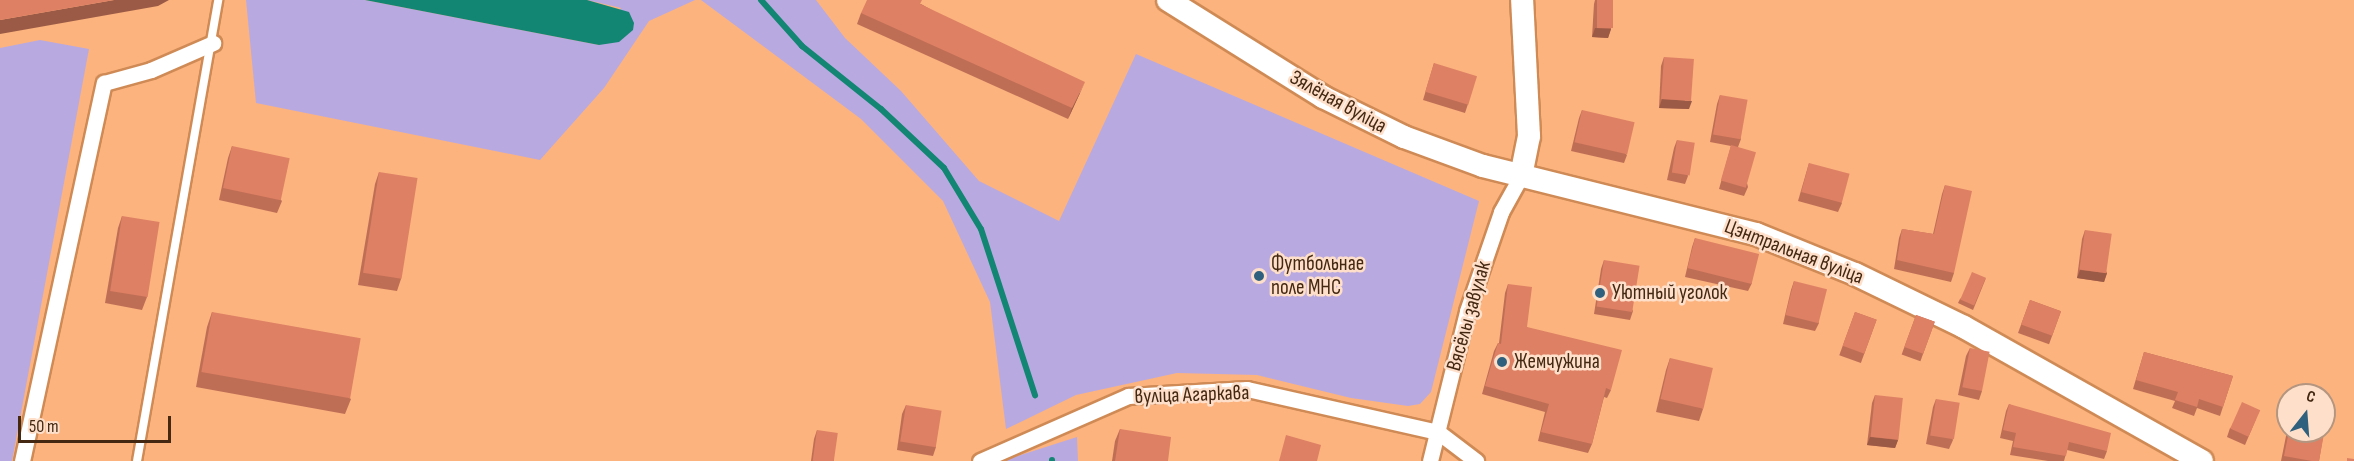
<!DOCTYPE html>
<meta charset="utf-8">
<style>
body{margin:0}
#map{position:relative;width:2354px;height:461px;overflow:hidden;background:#fcb37e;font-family:"Sofia Sans Condensed",sans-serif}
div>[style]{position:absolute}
.green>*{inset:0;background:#b9a9e1}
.water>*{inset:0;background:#138673}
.stream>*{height:6px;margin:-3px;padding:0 3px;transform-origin:3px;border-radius:3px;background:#138673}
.roads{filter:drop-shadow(2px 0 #cf8a55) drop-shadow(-2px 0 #cf8a55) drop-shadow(0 2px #cf8a55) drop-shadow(0 -2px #cf8a55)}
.lane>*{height:8px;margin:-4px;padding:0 4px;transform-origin:4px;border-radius:4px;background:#fff}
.street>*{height:15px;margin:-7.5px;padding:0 7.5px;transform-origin:7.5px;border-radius:7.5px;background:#fff}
.secondary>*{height:22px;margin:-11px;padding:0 11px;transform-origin:11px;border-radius:11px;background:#fff}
.wall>*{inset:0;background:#bf6e56;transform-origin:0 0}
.shaded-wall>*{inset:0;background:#9b5a46}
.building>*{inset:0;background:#de8064;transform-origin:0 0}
.dots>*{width:16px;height:16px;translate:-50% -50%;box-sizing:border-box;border:3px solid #fedfca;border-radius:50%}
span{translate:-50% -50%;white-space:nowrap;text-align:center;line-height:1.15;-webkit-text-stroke:5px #fedfca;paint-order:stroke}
.street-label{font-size:21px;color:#442811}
.poi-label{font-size:21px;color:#442811}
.left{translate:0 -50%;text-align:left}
.north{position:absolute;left:2276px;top:383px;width:60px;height:60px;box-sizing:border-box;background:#fedfca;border:2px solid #b49680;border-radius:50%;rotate:17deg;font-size:16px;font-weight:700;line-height:24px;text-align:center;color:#442811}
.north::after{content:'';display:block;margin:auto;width:21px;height:27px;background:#2f617e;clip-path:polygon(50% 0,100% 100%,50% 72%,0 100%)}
.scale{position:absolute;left:18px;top:416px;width:153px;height:27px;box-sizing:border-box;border:3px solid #442811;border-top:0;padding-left:8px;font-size:18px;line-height:21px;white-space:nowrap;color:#442811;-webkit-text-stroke:4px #fedfca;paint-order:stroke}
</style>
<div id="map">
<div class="green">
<i style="clip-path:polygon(246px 0,365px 0,599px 45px,621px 8px,587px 0,695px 0,649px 21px,604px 88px,540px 160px,256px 103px)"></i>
<i style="clip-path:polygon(701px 0,816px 0,845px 38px,901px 91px,979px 181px,1059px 221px,1136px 54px,1479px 201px,1431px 392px,1420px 404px,1408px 406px,1351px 398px,1257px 375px,1177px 373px,1076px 395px,1006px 429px,990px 302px,943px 201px,861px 119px)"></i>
<i style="clip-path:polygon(40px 40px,89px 49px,12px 461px,0 461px,0 48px)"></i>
<i style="clip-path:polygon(1077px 437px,1078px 461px,1006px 461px,1011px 458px)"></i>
</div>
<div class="water">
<i style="clip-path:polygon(365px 0,587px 0,629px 12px,634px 23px,633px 30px,619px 42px,599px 45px)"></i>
</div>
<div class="stream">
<i style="left:761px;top:0;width:62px;rotate:48.3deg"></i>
<i style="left:802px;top:46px;width:101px;rotate:38.6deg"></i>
<i style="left:881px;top:109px;width:86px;rotate:43.1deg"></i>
<i style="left:944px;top:168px;width:71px;rotate:58.8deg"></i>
<i style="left:981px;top:229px;width:175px;rotate:72deg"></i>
<i style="left:1052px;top:460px;width:1px;rotate:90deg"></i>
</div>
<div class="roads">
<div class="lane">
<i style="left:137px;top:461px;width:468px;rotate:-80deg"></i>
</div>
<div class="street">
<i style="left:22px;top:461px;width:387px;rotate:-77.8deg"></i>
<i style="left:104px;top:83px;width:49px;rotate:-15.5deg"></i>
<i style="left:151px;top:70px;width:68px;rotate:-23.5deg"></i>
<i style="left:980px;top:461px;width:162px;rotate:-23.7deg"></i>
<i style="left:1128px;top:396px;width:119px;rotate:-3.4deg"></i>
<i style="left:1247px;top:389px;width:196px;rotate:12.7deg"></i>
<i style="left:1438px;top:432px;width:48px;rotate:37.3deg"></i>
<i style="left:1430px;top:461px;width:154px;rotate:-76.1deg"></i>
<i style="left:1467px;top:311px;width:105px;rotate:-71deg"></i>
<i style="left:1501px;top:212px;width:41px;rotate:-60.9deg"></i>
</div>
<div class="secondary">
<i style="left:1168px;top:0;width:183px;rotate:32deg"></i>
<i style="left:1323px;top:97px;width:90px;rotate:26.3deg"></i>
<i style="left:1404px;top:137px;width:84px;rotate:20.2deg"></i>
<i style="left:1483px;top:166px;width:281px;rotate:14deg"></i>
<i style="left:1756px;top:234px;width:107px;rotate:22deg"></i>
<i style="left:1855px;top:274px;width:121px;rotate:25.9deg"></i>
<i style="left:1964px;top:327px;width:273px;rotate:29.4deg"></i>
<i style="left:1521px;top:176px;width:41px;rotate:-78.7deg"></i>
<i style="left:1529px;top:136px;width:136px;rotate:-92.9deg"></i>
</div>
</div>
<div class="wall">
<i style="clip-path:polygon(1595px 0,1613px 0,1611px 29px,1608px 38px,1592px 37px,1594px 4px)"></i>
<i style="clip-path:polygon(921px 4px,1080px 93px,1068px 119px,857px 24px,861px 13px)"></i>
<i style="clip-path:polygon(1664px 57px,1689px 109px,1659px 108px,1661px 66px)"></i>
<i style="clip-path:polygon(1434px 63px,1468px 104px,1465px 113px,1423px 100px)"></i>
<i style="clip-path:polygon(1720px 95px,1741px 139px,1738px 147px,1748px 187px,1744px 196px,1719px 189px,1731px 146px,1710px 142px,1717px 104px)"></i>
<i style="clip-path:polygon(1582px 110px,1627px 155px,1624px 163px,1571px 151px,1579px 118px)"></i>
<i style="clip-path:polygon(1677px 140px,1688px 176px,1685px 184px,1667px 180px,1674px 148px)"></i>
<i style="clip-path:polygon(232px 146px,282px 201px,277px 213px,219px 200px,228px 158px)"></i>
<i style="clip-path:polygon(1809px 163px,1842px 203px,1838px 212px,1798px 201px)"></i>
<i style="clip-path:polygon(379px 172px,401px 279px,397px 291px,358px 285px,375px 184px)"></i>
<i style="clip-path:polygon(1945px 185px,1954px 273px,1951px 282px,1894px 269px,1899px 238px,1902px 229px,1933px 234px,1942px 194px)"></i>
<i style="clip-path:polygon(122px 216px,147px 297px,142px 310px,105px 303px,118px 228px)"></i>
<i style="clip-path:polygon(2085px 230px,2107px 273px,2104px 282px,2077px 278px,2082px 239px)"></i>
<i style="clip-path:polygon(1695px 238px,1752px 283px,1748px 291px,1685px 277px,1692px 247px)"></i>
<i style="clip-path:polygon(1604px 260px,1633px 311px,1630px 320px,1594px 314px,1601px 269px)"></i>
<i style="clip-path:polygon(1986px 278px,1973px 310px,1958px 303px,1960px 299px)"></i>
<i style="clip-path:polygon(1794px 281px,1819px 323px,1815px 331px,1783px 324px,1791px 290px)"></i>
<i style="clip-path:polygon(1508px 284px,1527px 327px,1611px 390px,1607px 398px,1604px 397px,1592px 444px,1588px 453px,1538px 441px,1545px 412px,1482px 394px,1494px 351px,1498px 343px,1499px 343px,1505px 293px)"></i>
<i style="left:2030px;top:300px;width:33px;height:35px;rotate:20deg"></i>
<i style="clip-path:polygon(212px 312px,351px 399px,345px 414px,196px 387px,207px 327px)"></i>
<i style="left:1855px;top:312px;width:23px;height:46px;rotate:20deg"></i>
<i style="left:1916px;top:315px;width:20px;height:42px;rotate:20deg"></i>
<i style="clip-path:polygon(1970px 348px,1982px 391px,1979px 400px,1958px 395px,1966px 356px)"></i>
<i style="clip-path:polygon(2144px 352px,2233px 376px,2220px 416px,2197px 408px,2194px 416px,2172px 408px,2175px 401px,2133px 389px)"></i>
<i style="clip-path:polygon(1670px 358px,1703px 409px,1699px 421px,1656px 412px,1666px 370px)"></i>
<i style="clip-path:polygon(1875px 395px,1898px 440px,1895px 448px,1867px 445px,1872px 403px)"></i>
<i style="clip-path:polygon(1936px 399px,1953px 440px,1949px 449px,1926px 444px,1933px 407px)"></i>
<i style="clip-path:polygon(2009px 404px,2107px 451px,2104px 459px,2067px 450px,2064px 461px,2048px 461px,2010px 455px,2013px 441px,2000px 438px,2006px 411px)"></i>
<i style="clip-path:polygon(906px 405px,936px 447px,933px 456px,897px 450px,902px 414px)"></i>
<i style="clip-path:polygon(2256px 419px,2245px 445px,2227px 437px,2230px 428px)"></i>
<i style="clip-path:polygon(2288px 426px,2288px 431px,2324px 431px,2319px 461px,2281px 461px)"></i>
<i style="clip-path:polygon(1120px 429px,1168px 461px,1112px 461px,1115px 441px)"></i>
<i style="clip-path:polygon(817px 430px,834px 461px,811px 461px,814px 439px)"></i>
</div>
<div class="shaded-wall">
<i style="clip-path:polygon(114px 0,169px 0,158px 6px,0 34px,0 20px)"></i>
<i style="clip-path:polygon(1595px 28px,1611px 29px,1608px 38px,1592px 37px)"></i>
<i style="clip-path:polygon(1085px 82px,1080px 93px,1068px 119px,1072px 108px)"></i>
<i style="clip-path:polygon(1662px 99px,1692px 101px,1689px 109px,1659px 108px)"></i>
<i style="clip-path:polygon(2080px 270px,2107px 273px,2104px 282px,2077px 278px)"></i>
<i style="clip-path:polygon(1870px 437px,1898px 440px,1895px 448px,1867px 445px)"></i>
</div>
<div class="building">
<i style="clip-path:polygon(0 0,114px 0,0 20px)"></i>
<i style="clip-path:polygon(867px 0,922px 0,920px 4px,1085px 82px,1072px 108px,861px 13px)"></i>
<i style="left:1597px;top:0;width:16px;height:28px"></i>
<i style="left:1664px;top:57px;width:30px;height:42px;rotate:4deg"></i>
<i style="left:1434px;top:63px;width:45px;height:30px;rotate:17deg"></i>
<i style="left:1720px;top:95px;width:28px;height:40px;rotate:10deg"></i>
<i style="left:1582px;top:110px;width:54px;height:33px;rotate:13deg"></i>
<i style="left:1677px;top:140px;width:18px;height:33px;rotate:9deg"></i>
<i style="left:1731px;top:145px;width:26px;height:37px;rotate:16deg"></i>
<i style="left:232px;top:146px;width:59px;height:43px;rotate:12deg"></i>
<i style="left:1809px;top:163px;width:42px;height:30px;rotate:15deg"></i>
<i style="left:379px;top:172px;width:39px;height:102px;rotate:9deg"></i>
<i style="clip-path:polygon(1945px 185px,1972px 191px,1954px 273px,1897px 260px,1902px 229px,1934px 234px)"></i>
<i style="left:122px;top:216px;width:38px;height:76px;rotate:9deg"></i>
<i style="left:2085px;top:230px;width:27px;height:40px;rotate:8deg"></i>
<i style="left:1695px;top:238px;width:66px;height:31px;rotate:14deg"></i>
<i style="left:1604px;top:260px;width:36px;height:47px;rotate:9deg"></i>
<i style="left:1972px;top:272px;width:15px;height:30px;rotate:23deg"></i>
<i style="left:1794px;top:281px;width:34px;height:35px;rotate:14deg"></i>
<i style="clip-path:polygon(1508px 284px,1532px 287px,1527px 327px,1622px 350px,1611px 390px,1606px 388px,1592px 444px,1541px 432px,1549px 404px,1485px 386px,1498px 343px,1501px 344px)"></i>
<i style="left:2030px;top:300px;width:33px;height:26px;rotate:20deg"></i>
<i style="left:212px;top:312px;width:151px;height:61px;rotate:10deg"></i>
<i style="left:1855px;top:312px;width:23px;height:36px;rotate:20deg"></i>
<i style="left:1916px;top:315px;width:20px;height:34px;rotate:20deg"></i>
<i style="left:1970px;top:348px;width:20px;height:40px;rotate:11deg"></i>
<i style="clip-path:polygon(2144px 352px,2233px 376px,2223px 407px,2199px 399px,2197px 407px,2175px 400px,2178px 392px,2136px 380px)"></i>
<i style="left:1670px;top:358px;width:44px;height:42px;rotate:13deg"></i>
<i style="left:1875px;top:395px;width:28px;height:42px;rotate:6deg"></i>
<i style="left:1936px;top:399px;width:24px;height:37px;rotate:9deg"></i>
<i style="left:2242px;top:402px;width:20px;height:29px;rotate:24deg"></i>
<i style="clip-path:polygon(2009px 404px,2111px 433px,2107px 451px,2069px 442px,2066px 456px,2013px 447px,2016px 433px,2003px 430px)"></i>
<i style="left:906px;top:405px;width:36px;height:37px;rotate:9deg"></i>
<i style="clip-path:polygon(2324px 423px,2326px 423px,2319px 461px,2312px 461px,2284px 456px,2289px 431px,2324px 431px)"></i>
<i style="clip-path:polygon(1120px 429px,1171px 437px,1168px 461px,1115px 461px)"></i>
<i style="left:817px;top:430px;width:21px;height:31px;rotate:8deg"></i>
<i style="clip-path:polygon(1286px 435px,1321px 445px,1317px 461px,1279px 461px)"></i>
<i style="clip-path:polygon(2347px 458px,2354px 459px,2354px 461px,2347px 461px)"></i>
</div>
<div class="dots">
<i style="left:1259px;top:276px;background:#2f617e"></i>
<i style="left:1600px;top:293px;background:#2f617e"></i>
<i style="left:1502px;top:362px;background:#2f617e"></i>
</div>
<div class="street-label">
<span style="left:1338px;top:102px;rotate:29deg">Зялёная вуліца</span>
<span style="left:1794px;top:252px;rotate:21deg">Цэнтральная вуліца</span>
<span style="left:1469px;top:316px;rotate:-74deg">Вясёлы завулак</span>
<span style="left:1192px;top:395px;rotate:-2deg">вуліца Агаркава</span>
</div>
<div class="poi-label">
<span class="left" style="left:1271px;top:276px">Футбольнае<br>поле МНС</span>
<span class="left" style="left:1612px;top:293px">Уютный уголок</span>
<span class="left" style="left:1514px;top:362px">Жемчужина</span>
</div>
<div class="north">С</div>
<div class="scale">50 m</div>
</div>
